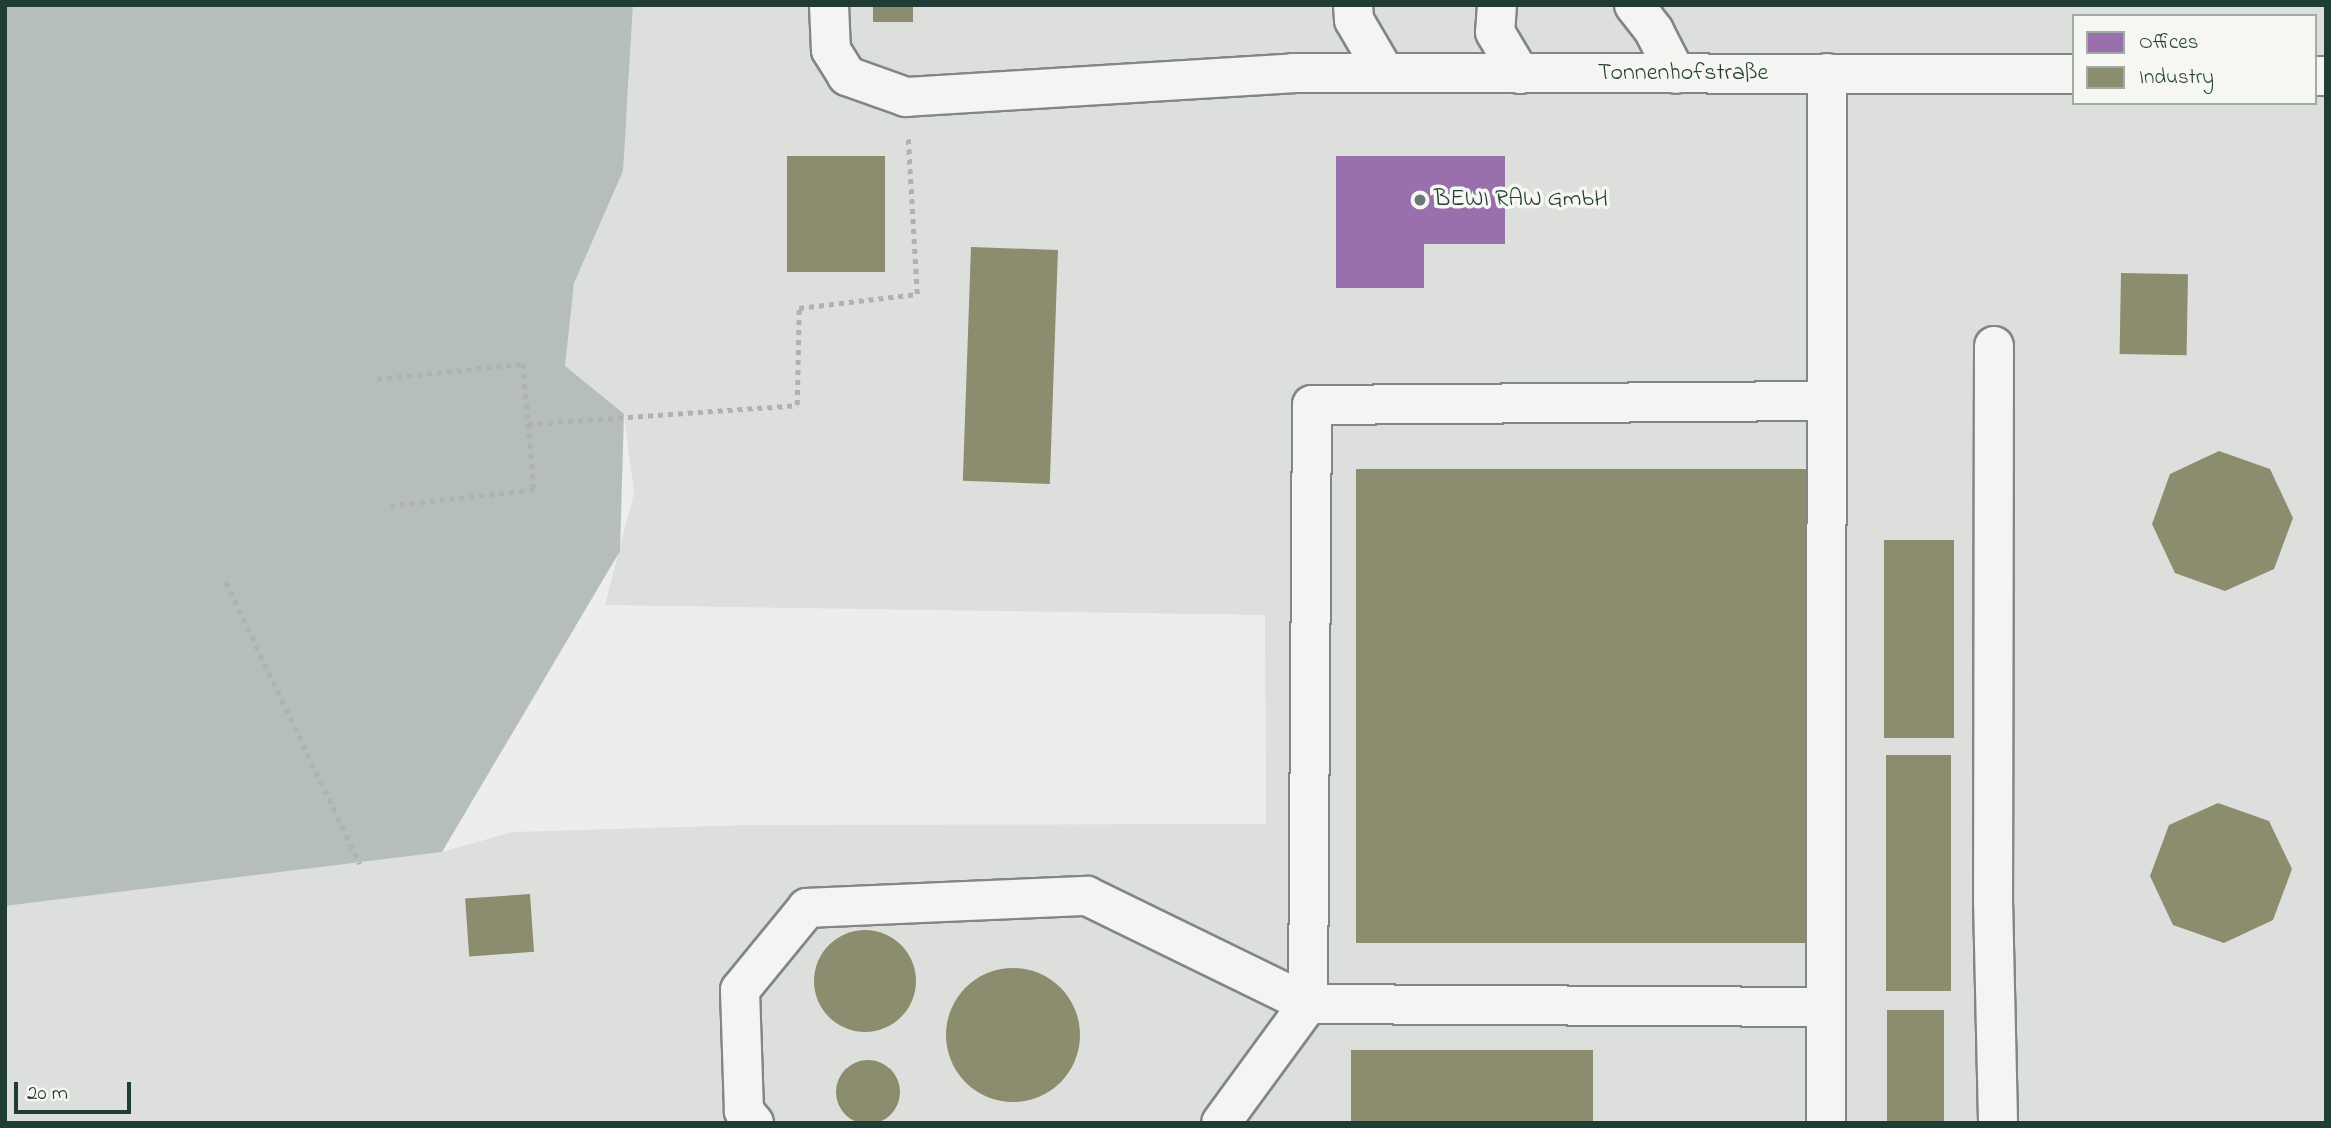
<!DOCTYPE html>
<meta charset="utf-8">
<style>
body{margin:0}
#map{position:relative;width:2331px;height:1128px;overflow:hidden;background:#edeeeb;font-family:"Indie Flower",sans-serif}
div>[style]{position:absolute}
.built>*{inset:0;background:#dcdfdb}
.water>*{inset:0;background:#b6beb9}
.offices>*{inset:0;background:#9970ab}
.industry>*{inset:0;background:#8c8c6e;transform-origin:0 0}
.round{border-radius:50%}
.path>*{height:4.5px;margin-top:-2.25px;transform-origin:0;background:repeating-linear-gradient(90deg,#afb2b0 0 5px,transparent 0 10px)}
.roads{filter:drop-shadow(2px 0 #818784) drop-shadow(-2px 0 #818784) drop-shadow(0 2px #818784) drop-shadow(0 -2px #818784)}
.minor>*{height:38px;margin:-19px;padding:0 19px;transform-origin:19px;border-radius:19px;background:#f4f4f2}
.dots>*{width:19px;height:19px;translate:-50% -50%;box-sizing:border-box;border:4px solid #f6f6f2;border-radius:50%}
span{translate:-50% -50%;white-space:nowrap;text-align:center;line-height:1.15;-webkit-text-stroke:7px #f6f6f2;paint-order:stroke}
.street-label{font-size:24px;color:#1f3d34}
.poi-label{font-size:24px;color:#1f3d34}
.left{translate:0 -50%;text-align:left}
.frame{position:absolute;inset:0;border:7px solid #1f3d34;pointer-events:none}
.legend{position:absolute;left:2072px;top:14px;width:245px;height:91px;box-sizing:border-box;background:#f6f6f2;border:2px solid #a0aca6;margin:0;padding:9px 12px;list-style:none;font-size:21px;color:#1f3d34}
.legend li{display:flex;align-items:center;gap:14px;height:35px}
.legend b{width:35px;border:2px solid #a0aca6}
.scale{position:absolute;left:14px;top:1082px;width:117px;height:32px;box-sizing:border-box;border:4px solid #1f3d34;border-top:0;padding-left:9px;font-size:21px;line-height:24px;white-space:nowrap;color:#1f3d34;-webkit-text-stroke:5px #f6f6f2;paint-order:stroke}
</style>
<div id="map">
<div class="built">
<i style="clip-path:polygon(evenodd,633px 5px,2326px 5px,2326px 1123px,5px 1123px,5px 906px,442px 852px,513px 832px,748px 825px,1266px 824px,1265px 615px,605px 605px,634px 493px,624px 415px,564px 366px,560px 272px,627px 111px,633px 5px,2074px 16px,2315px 16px,2315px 103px,2074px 103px,2074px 16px)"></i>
</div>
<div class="water">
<i style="clip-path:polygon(5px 5px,633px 5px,623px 171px,574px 283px,565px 366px,624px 414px,620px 551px,442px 852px,5px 906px)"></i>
</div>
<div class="offices">
<i style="clip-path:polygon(1336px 156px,1505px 156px,1505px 244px,1424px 244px,1424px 288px,1336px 288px)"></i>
</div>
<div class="industry">
<i style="left:873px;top:5px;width:40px;height:17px"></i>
<i style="left:787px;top:156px;width:98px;height:116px"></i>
<i style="left:971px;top:247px;width:87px;height:234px;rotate:2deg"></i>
<i style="left:2121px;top:273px;width:67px;height:81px;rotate:1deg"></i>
<i style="clip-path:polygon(2219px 451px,2270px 469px,2293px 518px,2274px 569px,2225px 591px,2175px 573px,2152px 524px,2170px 474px)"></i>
<i style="left:1356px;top:469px;width:454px;height:474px"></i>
<i style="left:1884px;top:540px;width:70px;height:198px"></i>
<i style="left:1886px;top:755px;width:65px;height:236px"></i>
<i style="clip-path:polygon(2218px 803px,2269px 821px,2292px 869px,2273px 920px,2224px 943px,2173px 925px,2150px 876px,2169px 825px)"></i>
<i style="left:530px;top:894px;width:58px;height:65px;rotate:86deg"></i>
<i class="round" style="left:814px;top:930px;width:102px;height:102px"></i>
<i class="round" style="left:946px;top:968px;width:134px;height:134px"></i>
<i style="left:1887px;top:1010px;width:57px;height:113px"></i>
<i style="left:1351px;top:1050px;width:242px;height:73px"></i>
<i class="round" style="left:836px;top:1060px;width:64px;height:64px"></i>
</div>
<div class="path">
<i style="left:377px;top:379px;width:147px;rotate:-5.9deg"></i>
<i style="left:523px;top:364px;width:126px;rotate:85deg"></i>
<i style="left:534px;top:490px;width:144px;rotate:173.6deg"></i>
<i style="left:528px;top:424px;width:270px;rotate:-4deg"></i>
<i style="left:797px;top:405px;width:97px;rotate:-88.8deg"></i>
<i style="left:799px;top:308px;width:119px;rotate:-6.8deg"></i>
<i style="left:917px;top:294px;width:158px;rotate:-93.3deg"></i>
<i style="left:226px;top:582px;width:312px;rotate:64.6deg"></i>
</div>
<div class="roads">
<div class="minor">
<i style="left:829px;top:5px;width:45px;rotate:87.5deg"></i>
<i style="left:831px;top:50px;width:31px;rotate:58deg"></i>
<i style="left:847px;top:76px;width:63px;rotate:19.6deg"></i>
<i style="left:906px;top:97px;width:388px;rotate:-3.5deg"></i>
<i style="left:1293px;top:73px;width:781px;rotate:0.07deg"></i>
<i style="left:1353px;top:5px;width:15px;rotate:86deg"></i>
<i style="left:1354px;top:20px;width:61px;rotate:59.7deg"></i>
<i style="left:1497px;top:5px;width:27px;rotate:94deg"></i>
<i style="left:1495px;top:32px;width:49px;rotate:59.2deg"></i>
<i style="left:1634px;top:5px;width:33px;rotate:52deg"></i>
<i style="left:1654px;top:31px;width:48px;rotate:62.9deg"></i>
<i style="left:2315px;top:76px;width:11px"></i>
<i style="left:1994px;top:346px;width:554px;rotate:90.1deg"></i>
<i style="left:1993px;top:900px;width:223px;rotate:88.7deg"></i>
<i style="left:1826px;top:1007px;width:518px;rotate:-179.67deg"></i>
<i style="left:1308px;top:1004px;width:599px;rotate:-89.62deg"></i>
<i style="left:1312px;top:405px;width:515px;rotate:-0.45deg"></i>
<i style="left:754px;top:1123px;width:16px;rotate:-130deg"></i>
<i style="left:744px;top:1111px;width:121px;rotate:-91.9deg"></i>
<i style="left:740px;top:990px;width:106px;rotate:-50.7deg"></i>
<i style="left:807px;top:908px;width:280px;rotate:-2.5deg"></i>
<i style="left:1087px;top:896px;width:246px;rotate:26deg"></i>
<i style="left:1308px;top:1004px;width:147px;rotate:126.2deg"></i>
<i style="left:1826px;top:1123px;width:1050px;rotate:-89.95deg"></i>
</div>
</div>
<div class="dots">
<i style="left:1420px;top:200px;background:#677b74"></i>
</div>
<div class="street-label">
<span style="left:1683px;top:74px">Tonnenhofstraße</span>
</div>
<div class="poi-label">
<span class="left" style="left:1434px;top:200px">BEWI RAW GmbH</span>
</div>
<div class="frame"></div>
<ul class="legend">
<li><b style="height:19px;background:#9970ab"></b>Offices</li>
<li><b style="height:19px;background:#8c8c6e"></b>Industry</li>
</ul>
<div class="scale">20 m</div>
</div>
